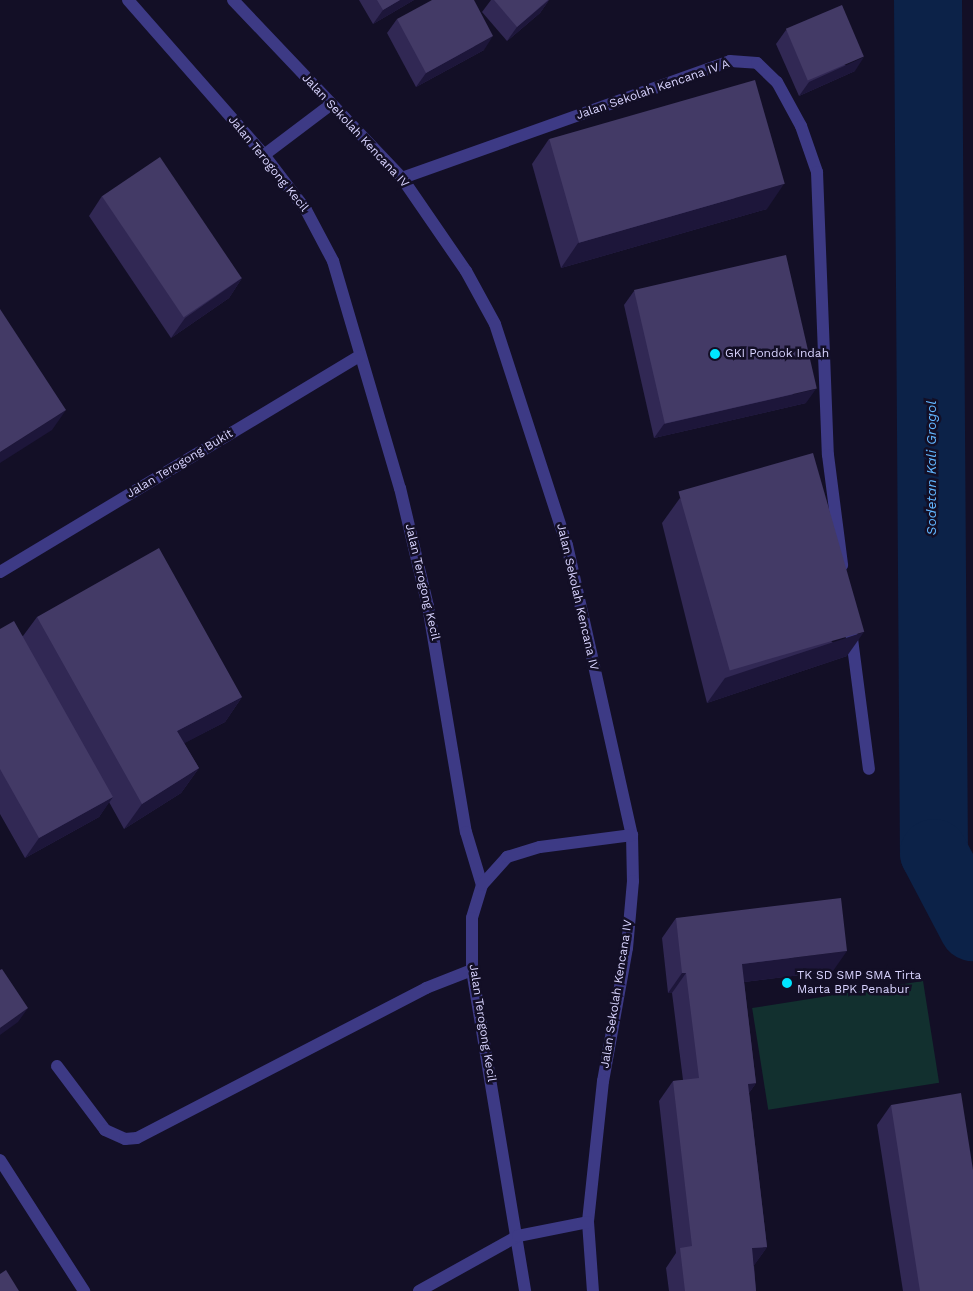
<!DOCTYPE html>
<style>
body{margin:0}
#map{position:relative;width:973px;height:1291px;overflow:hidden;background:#130f26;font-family:"Work Sans",sans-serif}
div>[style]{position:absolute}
.green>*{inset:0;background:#12302f;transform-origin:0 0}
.river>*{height:68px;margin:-34px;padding:0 34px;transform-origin:34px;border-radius:34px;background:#0c2248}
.minor>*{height:12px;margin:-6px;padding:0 6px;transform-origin:6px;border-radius:6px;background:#3d3a85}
.wall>*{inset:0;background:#312854}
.shaded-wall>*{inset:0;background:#1d163a}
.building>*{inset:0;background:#433a66;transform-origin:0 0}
.dots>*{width:14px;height:14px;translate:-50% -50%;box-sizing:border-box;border:2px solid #130f26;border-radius:50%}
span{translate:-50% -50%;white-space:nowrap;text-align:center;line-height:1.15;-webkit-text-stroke:5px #130f26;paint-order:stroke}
.street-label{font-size:12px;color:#d9d4ff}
.poi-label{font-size:12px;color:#d9d4ff}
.left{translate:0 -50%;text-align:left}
.water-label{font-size:14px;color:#62b6ff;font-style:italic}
</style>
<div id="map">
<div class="green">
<i style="left:923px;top:981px;width:103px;height:173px;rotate:81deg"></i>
</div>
<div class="river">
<i style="left:928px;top:0;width:853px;rotate:89.6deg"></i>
<i style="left:934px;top:853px;width:84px;rotate:62.2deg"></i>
</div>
<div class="minor">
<i style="left:128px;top:0;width:206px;rotate:48.7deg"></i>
<i style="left:264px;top:155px;width:69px;rotate:52.6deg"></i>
<i style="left:306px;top:210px;width:58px;rotate:62.1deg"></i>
<i style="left:333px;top:261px;width:237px;rotate:73.6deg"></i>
<i style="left:400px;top:488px;width:121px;rotate:76.7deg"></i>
<i style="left:428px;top:606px;width:229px;rotate:80.5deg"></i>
<i style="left:466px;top:832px;width:55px;rotate:73.2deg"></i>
<i style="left:482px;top:885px;width:34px;rotate:107deg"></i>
<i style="left:472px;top:918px;width:52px;rotate:90deg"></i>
<i style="left:472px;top:970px;width:325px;rotate:80.6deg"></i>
<i style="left:233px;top:0;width:245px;rotate:46.5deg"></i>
<i style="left:402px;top:178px;width:113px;rotate:55.5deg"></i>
<i style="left:466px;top:271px;width:60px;rotate:61.3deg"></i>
<i style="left:495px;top:324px;width:232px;rotate:72deg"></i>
<i style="left:567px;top:545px;width:297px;rotate:77.4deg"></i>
<i style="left:632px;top:835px;width:46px;rotate:88.8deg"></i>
<i style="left:633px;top:881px;width:67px;rotate:95.1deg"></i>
<i style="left:627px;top:948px;width:135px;rotate:100.2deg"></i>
<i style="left:603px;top:1081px;width:142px;rotate:96.1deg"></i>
<i style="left:588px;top:1222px;width:69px;rotate:85.9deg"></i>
<i style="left:264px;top:155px;width:83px;rotate:-37.1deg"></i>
<i style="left:402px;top:178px;width:348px;rotate:-19.6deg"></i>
<i style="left:730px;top:61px;width:27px;rotate:4deg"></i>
<i style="left:757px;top:63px;width:28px;rotate:44deg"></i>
<i style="left:777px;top:82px;width:50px;rotate:61.4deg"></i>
<i style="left:801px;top:126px;width:49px;rotate:70.8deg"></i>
<i style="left:817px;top:172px;width:283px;rotate:87.8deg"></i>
<i style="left:828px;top:455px;width:111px;rotate:82.7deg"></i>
<i style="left:0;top:572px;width:419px;rotate:-31deg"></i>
<i style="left:851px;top:631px;width:139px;rotate:82.6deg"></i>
<i style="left:482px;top:885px;width:38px;rotate:-48deg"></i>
<i style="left:507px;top:857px;width:34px;rotate:-17deg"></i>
<i style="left:540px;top:847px;width:93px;rotate:-7.4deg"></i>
<i style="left:57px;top:1066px;width:80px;rotate:53.1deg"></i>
<i style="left:105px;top:1130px;width:22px;rotate:24deg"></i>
<i style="left:125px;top:1139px;width:12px;rotate:-5deg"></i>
<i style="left:137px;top:1138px;width:326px;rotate:-27.4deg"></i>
<i style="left:426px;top:988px;width:49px;rotate:-21.4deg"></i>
<i style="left:0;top:1160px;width:156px;rotate:57.3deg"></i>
<i style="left:419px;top:1291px;width:113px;rotate:-29.1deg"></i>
<i style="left:518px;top:1236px;width:71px;rotate:-11.3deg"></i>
</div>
<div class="wall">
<i style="clip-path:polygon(359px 0,414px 0,373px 24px)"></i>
<i style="clip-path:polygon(491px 0,549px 0,540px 13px,507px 41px,482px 12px)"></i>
<i style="clip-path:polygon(397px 19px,484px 50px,416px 87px,387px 33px)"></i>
<i style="clip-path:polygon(786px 30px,855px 71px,799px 96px,776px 44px)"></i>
<i style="clip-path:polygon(549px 139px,767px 209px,561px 268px,532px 164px)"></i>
<i style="clip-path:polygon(102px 196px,242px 278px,229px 298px,171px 338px,89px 216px)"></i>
<i style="clip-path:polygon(634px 291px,806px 403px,654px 438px,624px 305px)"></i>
<i style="clip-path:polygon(680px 498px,847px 656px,707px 703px,662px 523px)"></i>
<i style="clip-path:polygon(37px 617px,242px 697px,225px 722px,184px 743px,199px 768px,181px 793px,124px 829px,109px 802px,99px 817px,25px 858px,0 814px,0 629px,23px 636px)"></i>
<i style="clip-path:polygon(676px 918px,833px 971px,744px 982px,756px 1083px,749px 1093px,767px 1247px,754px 1265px,756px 1291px,669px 1291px,666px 1268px,676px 1253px,659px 1101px,673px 1081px,683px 1080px,672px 993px,668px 993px,662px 938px)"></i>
<i style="clip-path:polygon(891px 1105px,973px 1291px,903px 1291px,877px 1125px)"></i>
</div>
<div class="shaded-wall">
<i style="clip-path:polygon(400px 0,414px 0,373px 24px,383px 10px)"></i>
<i style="clip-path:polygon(549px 0,540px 13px,507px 41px,517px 27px)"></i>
<i style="clip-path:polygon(493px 36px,484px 50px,416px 87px,426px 73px)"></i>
<i style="clip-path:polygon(864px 57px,855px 71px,799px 96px,809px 82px)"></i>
<i style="clip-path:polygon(784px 184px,767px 209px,561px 268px,578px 243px)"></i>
<i style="clip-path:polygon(242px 278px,229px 298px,171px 338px,185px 318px)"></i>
<i style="clip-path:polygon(816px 389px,806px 403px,654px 438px,664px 424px)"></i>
<i style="clip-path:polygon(66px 410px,52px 430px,0 463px,0 452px)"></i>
<i style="clip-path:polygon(864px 632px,847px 656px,707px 703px,725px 678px)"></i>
<i style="clip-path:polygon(242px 697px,225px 722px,160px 756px,177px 731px)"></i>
<i style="clip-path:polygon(199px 768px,181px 793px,124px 829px,142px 804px)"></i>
<i style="clip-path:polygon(113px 797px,99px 817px,25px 858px,39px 838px)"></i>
<i style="clip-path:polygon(847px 951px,833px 971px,728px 984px,742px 964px)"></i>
<i style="clip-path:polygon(682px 973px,686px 973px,672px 993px,668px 993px)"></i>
<i style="clip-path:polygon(28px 1008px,18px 1022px,0 1035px,0 1028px)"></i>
<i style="clip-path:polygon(756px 1083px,742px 1103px,748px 1084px)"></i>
<i style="clip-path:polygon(767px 1247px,753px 1267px,752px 1248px)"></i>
</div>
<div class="building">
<i style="clip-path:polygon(377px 0,400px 0,383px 10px)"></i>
<i style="clip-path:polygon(432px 0,474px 0,493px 36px,426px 73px,397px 19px)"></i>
<i style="clip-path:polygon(494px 0,548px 0,517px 27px)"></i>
<i style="left:842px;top:5px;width:56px;height:61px;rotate:67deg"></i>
<i style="left:755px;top:80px;width:108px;height:214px;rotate:74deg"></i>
<i style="left:160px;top:157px;width:146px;height:70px;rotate:56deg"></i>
<i style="left:786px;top:255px;width:137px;height:156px;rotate:77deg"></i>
<i style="clip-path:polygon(0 309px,66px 410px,0 452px)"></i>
<i style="left:813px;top:453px;width:186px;height:140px;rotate:74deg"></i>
<i style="clip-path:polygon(159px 548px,242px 697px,177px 731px,199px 768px,142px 804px,37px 617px)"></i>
<i style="clip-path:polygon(14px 621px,113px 797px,39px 838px,0 769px,0 629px)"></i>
<i style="clip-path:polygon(841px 898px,847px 951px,742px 964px,756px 1083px,748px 1084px,767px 1247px,752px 1248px,756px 1291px,685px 1291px,680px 1248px,692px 1246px,673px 1081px,699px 1078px,686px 973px,682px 973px,676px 918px)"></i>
<i style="clip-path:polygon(2px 969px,28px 1008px,0 1028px,0 970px)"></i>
<i style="clip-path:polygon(961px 1093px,973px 1170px,973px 1291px,920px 1291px,891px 1105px)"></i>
<i style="clip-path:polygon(6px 1270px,19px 1291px,0 1291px,0 1274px)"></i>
</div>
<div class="dots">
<i style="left:715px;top:354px;background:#00e5ff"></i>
<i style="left:787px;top:983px;background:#00e5ff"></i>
</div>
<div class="street-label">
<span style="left:653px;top:90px;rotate:-19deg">Jalan Sekolah Kencana IV A</span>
<span style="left:355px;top:131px;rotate:47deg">Jalan Sekolah Kencana IV</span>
<span style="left:268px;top:164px;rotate:51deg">Jalan Terogong Kecil</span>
<span style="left:180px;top:464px;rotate:-31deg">Jalan Terogong Bukit</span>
<span style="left:422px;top:582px;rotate:77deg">Jalan Terogong Kecil</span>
<span style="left:577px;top:597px;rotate:77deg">Jalan Sekolah Kencana IV</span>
<span style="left:617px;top:994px;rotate:-81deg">Jalan Sekolah Kencana IV</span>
<span style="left:482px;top:1023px;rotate:81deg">Jalan Terogong Kecil</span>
</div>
<div class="poi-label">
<span class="left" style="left:725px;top:354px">GKI Pondok Indah</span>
<span class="left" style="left:797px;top:983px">TK SD SMP SMA Tirta<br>Marta BPK Penabur</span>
</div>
<div class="water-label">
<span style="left:931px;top:468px;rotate:-90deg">Sodetan Kali Grogol</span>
</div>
</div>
